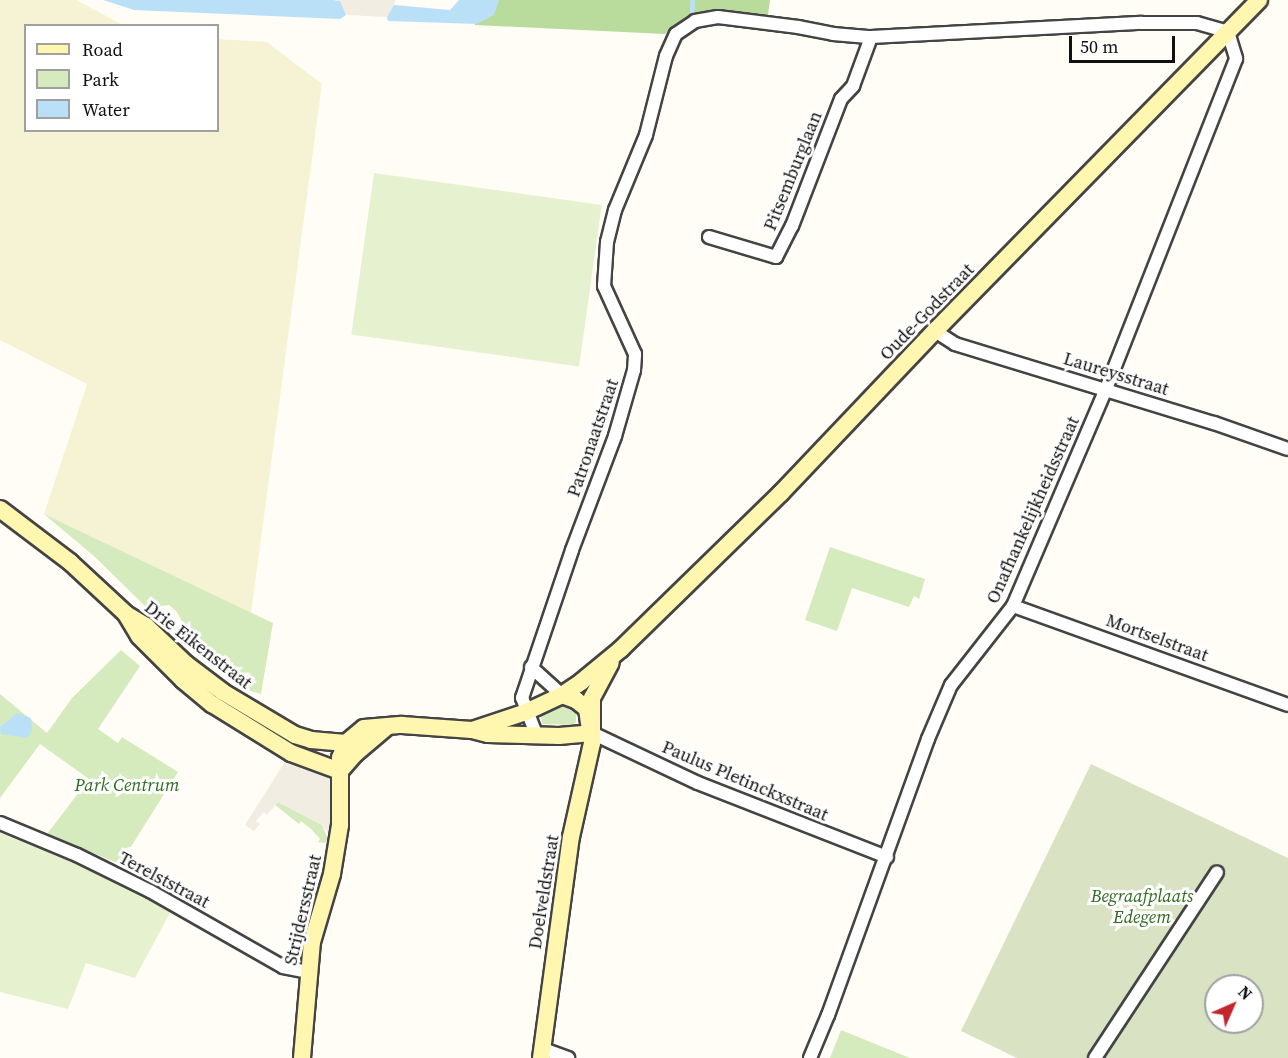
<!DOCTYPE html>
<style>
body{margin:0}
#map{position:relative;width:1288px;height:1058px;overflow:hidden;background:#fffdf5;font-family:"Source Serif 4",serif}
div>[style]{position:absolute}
.farmland>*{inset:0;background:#f6f3d4}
.green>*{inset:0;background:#d5ebbd}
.forest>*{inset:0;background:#b9dc9c}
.cemetery>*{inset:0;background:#d9e3c4}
.pitch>*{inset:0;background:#e6f2cf;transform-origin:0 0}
.plaza>*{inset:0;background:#f1ede2}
.water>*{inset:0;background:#b9e0f7}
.stream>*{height:4.5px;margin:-2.25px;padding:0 2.25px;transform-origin:2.25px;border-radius:2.25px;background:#b9e0f7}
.roads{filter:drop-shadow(2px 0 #444) drop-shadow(-2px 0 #444) drop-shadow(0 2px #444) drop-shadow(0 -2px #444)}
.street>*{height:12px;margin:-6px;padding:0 6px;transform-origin:6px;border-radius:6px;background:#fff}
.secondary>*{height:16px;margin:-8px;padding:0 8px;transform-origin:8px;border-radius:8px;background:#fff6b0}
span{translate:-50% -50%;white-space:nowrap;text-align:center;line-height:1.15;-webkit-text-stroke:6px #fff;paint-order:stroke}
.street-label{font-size:18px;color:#111}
.park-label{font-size:18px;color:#2f6b1f;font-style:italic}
.legend{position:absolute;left:24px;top:24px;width:195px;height:108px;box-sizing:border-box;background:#fff;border:2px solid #a0a0a0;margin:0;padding:8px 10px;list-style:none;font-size:18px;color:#111}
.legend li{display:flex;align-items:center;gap:12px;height:30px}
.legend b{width:30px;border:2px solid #a0a0a0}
.north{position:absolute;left:1204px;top:974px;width:60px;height:60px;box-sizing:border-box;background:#fff;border:2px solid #a0a0a0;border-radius:50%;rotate:45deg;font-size:16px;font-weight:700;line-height:24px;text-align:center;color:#111}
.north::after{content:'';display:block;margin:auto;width:21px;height:27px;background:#c4262e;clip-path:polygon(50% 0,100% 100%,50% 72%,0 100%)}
.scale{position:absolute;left:1069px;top:36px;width:106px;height:27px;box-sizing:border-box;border:3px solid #111;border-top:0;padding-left:8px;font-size:18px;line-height:21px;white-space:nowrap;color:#111;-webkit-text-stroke:4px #fff;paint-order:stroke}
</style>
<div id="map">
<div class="farmland">
<i style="clip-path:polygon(0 0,76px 0,123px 25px,26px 26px,26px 130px,218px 130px,218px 39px,267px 42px,322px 84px,251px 613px,44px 514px,87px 384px,0 340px)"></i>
</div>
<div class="green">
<i style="clip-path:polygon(44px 514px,273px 623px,261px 694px,245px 689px,227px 677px,176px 634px,181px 627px,181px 619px,176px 611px,169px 605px,161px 606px,151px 612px,95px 557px)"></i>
<i style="clip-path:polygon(830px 547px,925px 579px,919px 599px,914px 596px,909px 607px,852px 588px,837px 631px,805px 620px)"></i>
<i style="clip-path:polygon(121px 650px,140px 666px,98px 729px,118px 743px,122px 737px,178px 772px,120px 864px,47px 834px,89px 779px,40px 744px,0 798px,0 694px,47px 733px,72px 698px)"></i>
<i style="clip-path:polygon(558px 704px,567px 706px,576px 714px,576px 722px,573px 725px,542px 724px,541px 716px)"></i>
<i style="clip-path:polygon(278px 802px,322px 825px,328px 839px,325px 843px,318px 842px,320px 839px,312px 830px,301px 821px,299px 824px,275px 805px)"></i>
<i style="clip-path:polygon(841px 1030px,910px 1058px,830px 1058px)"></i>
</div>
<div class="forest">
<i style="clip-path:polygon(464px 0,770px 0,768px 15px,712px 11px,679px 22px,665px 34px,475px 25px)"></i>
</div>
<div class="cemetery">
<i style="clip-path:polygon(evenodd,1091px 764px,1288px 858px,1288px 1058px,1017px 1058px,961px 1031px,1091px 764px,1216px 986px,1252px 986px,1252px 1022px,1216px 1022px,1216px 986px)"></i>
</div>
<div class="pitch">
<i style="left:374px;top:173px;width:230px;height:163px;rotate:8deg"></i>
<i style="clip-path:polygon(0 833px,109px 876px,171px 911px,135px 978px,86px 963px,68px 1009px,0 992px)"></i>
</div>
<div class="plaza">
<i style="clip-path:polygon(338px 0,395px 0,393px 11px,387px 17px,346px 15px)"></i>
<i style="clip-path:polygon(288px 757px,334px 774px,334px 841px,322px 825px,278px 802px,267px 815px,264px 812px,256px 821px,260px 824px,254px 831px,245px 825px)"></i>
</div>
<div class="water">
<i style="clip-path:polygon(103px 0,333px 0,340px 1px,346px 15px,340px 19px,134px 10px)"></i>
<i style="clip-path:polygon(459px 0,499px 0,494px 15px,477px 24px,388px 21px,387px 17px,394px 5px,450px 10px)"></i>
<i style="clip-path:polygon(17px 713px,31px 718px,32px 730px,27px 738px,1px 734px,0 727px)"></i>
</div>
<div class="stream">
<i style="left:692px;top:14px;width:14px;rotate:-90deg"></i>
</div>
<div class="roads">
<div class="street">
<i style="left:709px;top:237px;width:70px;rotate:16.6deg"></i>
<i style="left:776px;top:257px;width:35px;rotate:-63deg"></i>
<i style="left:792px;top:226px;width:136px;rotate:-68.9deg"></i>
<i style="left:841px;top:99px;width:18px;rotate:-47deg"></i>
<i style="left:853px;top:86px;width:52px;rotate:-69.8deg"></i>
<i style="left:935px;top:331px;width:24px;rotate:33deg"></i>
<i style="left:955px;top:344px;width:271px;rotate:17deg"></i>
<i style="left:1214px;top:423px;width:78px;rotate:19.4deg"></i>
<i style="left:1013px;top:606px;width:292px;rotate:19.8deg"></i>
<i style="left:531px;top:667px;width:42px;rotate:42.1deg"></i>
<i style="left:592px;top:733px;width:117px;rotate:25.3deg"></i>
<i style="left:698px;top:783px;width:203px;rotate:21.4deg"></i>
<i style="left:536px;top:734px;width:39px;rotate:-111deg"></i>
<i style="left:522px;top:698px;width:156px;rotate:-71.3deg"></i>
<i style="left:572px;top:550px;width:122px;rotate:-69.3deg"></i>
<i style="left:615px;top:436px;width:69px;rotate:-73.9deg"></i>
<i style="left:634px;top:370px;width:16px;rotate:-86deg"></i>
<i style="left:635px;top:354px;width:75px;rotate:-114.5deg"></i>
<i style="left:604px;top:286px;width:44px;rotate:-86.1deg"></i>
<i style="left:607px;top:242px;width:33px;rotate:-76deg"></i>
<i style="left:615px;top:210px;width:81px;rotate:-67.5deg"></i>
<i style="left:646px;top:135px;width:81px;rotate:-75.8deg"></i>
<i style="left:666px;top:56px;width:24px;rotate:-66deg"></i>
<i style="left:676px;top:34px;width:23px;rotate:-34deg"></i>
<i style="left:695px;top:21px;width:23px;rotate:-10deg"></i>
<i style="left:718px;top:17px;width:81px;rotate:7.1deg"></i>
<i style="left:798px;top:27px;width:36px;rotate:11deg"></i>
<i style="left:833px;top:34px;width:38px;rotate:5deg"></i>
<i style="left:871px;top:37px;width:271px;rotate:-3deg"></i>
<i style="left:1142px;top:23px;width:55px"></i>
<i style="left:1197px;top:23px;width:32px;rotate:16deg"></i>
<i style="left:1228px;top:32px;width:28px;rotate:73deg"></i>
<i style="left:1236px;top:59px;width:355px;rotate:111.5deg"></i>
<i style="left:1106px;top:389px;width:236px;rotate:113.2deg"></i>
<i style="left:1013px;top:606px;width:100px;rotate:128.1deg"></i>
<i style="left:951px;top:685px;width:59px;rotate:113.1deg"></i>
<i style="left:928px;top:739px;width:294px;rotate:109.9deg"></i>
<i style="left:828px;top:1015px;width:47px;rotate:112.7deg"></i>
<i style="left:0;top:823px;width:83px;rotate:22.6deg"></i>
<i style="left:77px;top:855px;width:81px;rotate:26.3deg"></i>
<i style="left:150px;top:891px;width:153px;rotate:29.7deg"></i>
<i style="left:283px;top:967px;width:25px;rotate:11deg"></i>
<i style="left:543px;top:1049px;width:27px;rotate:20deg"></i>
<i style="left:1095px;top:1058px;width:222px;rotate:-56.7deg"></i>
</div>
<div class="secondary">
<i style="left:0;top:509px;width:88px;rotate:37.1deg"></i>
<i style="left:70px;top:562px;width:76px;rotate:42.9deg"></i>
<i style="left:126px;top:614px;width:23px;rotate:31deg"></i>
<i style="left:146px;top:626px;width:55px;rotate:43.5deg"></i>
<i style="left:186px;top:664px;width:46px;rotate:37.1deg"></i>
<i style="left:223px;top:692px;width:84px;rotate:30.8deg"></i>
<i style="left:295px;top:735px;width:17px;rotate:17deg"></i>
<i style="left:311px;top:740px;width:35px;rotate:5deg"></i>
<i style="left:127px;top:616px;width:23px;rotate:59deg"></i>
<i style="left:139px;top:636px;width:62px;rotate:45deg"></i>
<i style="left:183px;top:680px;width:38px;rotate:40deg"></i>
<i style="left:212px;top:704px;width:93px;rotate:31.8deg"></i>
<i style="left:291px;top:753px;width:52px;rotate:20.2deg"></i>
<i style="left:562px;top:695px;width:15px;rotate:20deg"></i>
<i style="left:576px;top:700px;width:14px;rotate:39deg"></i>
<i style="left:587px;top:709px;width:15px;rotate:82deg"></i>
<i style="left:472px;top:730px;width:57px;rotate:-18.4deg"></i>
<i style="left:526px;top:712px;width:40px;rotate:-25deg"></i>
<i style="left:562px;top:695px;width:23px;rotate:-34deg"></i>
<i style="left:581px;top:682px;width:52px;rotate:-39.5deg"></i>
<i style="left:621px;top:649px;width:223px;rotate:-44.3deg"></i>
<i style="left:781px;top:493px;width:224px;rotate:-46.5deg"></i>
<i style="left:935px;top:331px;width:463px;rotate:-45.6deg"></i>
<i style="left:340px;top:771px;width:23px;rotate:-49deg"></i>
<i style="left:355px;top:754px;width:43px;rotate:-40.3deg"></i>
<i style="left:302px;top:1058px;width:116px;rotate:-85.1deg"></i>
<i style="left:312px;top:942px;width:71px;rotate:-73.6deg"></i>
<i style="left:332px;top:874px;width:50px;rotate:-80.7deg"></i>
<i style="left:340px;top:825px;width:67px;rotate:-90deg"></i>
<i style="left:340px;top:758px;width:16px;rotate:-68deg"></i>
<i style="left:346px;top:743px;width:23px;rotate:-40deg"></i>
<i style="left:364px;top:728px;width:38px;rotate:-5deg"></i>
<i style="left:402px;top:725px;width:70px;rotate:4.1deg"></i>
<i style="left:472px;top:730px;width:16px;rotate:14deg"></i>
<i style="left:488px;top:734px;width:71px;rotate:1.6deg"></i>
<i style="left:559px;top:736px;width:33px;rotate:-5deg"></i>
<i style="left:541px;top:1058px;width:223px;rotate:-82.3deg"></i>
<i style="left:571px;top:837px;width:96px;rotate:-77.4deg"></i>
<i style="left:592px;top:743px;width:45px;rotate:-90deg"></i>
<i style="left:592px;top:698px;width:40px;rotate:-62deg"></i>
</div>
</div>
<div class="street-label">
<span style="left:793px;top:171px;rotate:-68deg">Pitsemburglaan</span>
<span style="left:927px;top:312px;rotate:-46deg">Oude-Godstraat</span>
<span style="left:1116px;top:374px;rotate:17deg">Laureysstraat</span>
<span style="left:593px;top:438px;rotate:-71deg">Patronaatstraat</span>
<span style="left:1033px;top:510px;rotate:-66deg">Onafhankelijkheidsstraat</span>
<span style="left:1157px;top:638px;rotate:20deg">Mortselstraat</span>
<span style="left:198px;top:645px;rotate:38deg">Drie Eikenstraat</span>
<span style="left:745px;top:781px;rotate:23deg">Paulus Pletinckxstraat</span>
<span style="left:164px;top:880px;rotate:28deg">Terelststraat</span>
<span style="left:544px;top:892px;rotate:-81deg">Doelveldstraat</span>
<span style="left:303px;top:910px;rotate:-77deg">Strijdersstraat</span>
</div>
<div class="park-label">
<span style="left:127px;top:785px">Park Centrum</span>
<span style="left:1142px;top:907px">Begraafplaats<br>Edegem</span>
</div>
<ul class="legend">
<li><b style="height:8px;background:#fff6b0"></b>Road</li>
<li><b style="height:16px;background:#d5ebbd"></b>Park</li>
<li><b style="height:16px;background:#b9e0f7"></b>Water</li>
</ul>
<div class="north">N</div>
<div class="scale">50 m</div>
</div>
